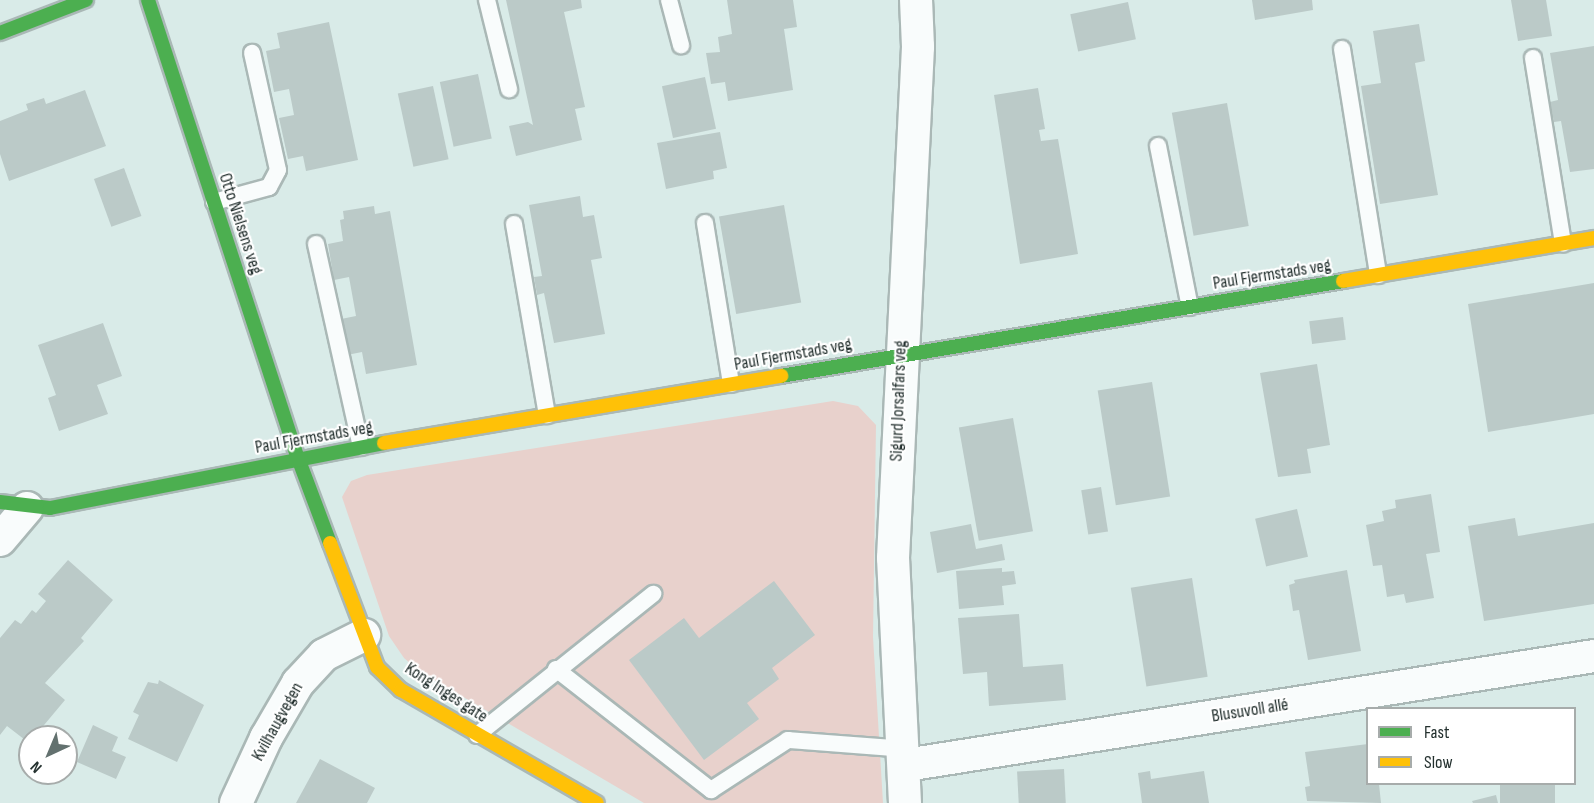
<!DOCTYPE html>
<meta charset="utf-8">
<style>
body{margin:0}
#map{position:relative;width:1594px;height:803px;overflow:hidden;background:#d9ebe8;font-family:"Sofia Sans Condensed",sans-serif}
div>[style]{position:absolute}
.green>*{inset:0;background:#e8d1cc}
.building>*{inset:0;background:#bbcac8;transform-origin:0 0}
.roads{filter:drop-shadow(2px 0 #aab8b6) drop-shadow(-2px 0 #aab8b6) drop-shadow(0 2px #aab8b6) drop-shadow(0 -2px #aab8b6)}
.lane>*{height:16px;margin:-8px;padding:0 8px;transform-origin:8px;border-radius:8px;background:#f9fcfc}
.street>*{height:32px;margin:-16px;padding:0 16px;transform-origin:16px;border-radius:16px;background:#f9fcfc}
.fast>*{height:14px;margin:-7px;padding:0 7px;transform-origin:7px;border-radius:7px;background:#4caf50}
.slow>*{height:14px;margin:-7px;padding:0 7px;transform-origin:7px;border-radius:7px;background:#ffc107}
span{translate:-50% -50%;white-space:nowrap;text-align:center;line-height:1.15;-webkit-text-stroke:4.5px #fff;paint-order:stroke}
.street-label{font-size:18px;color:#23302e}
.legend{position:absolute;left:1366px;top:707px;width:210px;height:78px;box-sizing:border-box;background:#fff;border:2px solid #a7acab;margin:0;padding:8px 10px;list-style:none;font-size:18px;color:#23302e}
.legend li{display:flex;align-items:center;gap:12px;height:30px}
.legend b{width:30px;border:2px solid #a7acab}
.north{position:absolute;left:18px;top:725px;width:60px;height:60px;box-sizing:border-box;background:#fff;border:2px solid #a7acab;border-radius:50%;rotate:224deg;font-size:16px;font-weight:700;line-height:24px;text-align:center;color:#23302e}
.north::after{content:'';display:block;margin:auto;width:21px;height:27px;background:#63716f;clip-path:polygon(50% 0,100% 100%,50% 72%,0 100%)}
</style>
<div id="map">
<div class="green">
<i style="clip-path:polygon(833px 401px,858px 406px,876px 425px,873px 637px,883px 803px,644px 803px,419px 671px,404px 658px,389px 636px,342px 497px,351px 481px,367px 475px)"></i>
</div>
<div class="building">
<i style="clip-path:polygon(506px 0,581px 0,582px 8px,564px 12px,585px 107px,575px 109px,582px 140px,516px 156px,509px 126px,528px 122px,533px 125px)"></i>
<i style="clip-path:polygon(727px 0,793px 0,797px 27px,784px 29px,793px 90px,728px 101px,725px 82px,711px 84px,706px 53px,720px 52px,718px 37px,732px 34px)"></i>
<i style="clip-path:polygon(1252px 0,1312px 0,1313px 10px,1255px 20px)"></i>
<i style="clip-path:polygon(1511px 0,1546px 0,1552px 36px,1518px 41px)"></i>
<i style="left:1128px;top:2px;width:38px;height:59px;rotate:78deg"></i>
<i style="clip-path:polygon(329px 22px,358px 160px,306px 171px,303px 156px,288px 159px,279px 118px,294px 115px,289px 89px,274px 92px,266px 51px,280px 48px,277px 33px)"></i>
<i style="clip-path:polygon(1419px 24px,1425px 61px,1415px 63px,1438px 195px,1380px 204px,1361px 86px,1381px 83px,1373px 31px)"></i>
<i style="clip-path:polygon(1594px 46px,1594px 169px,1570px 172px,1561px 121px,1554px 122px,1550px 102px,1558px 100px,1550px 53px)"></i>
<i style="left:478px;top:74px;width:66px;height:39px;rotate:78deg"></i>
<i style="left:705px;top:77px;width:53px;height:44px;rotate:78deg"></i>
<i style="left:433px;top:86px;width:75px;height:36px;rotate:78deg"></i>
<i style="clip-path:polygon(1038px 88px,1045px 129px,1039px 130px,1041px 141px,1058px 139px,1078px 254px,1020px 264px,994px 95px)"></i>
<i style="clip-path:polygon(85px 90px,106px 146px,9px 181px,0 154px,0 121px,28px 110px,26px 104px,44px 98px,46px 104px)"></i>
<i style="left:1227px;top:103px;width:125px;height:56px;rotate:80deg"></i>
<i style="clip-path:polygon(720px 132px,727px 168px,713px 171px,714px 179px,666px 189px,657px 143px)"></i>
<i style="left:124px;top:168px;width:51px;height:32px;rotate:70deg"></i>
<i style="clip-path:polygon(580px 196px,583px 217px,594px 215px,602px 258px,591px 260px,605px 334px,554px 343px,544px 293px,537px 295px,534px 277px,542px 276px,529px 205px)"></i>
<i style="left:784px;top:205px;width:99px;height:66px;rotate:80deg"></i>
<i style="clip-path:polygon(374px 206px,375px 214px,390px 211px,417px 365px,366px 374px,362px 352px,347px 355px,341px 319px,356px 316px,349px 277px,334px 280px,328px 244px,343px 241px,340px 220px,344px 219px,343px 211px)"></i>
<i style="clip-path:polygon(1594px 283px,1594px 414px,1488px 432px,1468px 304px)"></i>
<i style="left:1343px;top:317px;width:23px;height:34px;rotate:83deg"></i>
<i style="clip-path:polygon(103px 323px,122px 376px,97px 385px,108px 414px,59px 431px,48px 398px,56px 395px,38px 345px)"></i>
<i style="clip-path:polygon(1317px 364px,1330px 445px,1307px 449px,1311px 473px,1278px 477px,1260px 373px)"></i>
<i style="left:1152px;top:382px;width:116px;height:55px;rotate:81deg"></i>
<i style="left:1013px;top:418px;width:115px;height:55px;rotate:80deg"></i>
<i style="left:1101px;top:487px;width:45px;height:20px;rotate:81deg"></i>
<i style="clip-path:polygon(1431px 494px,1440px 552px,1426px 554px,1434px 598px,1406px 603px,1404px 594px,1387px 597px,1382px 565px,1373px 566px,1366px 525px,1384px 521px,1382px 511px,1396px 508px,1395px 500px)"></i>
<i style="left:1297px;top:509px;width:49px;height:43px;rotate:77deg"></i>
<i style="clip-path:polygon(1515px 518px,1518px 536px,1594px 523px,1594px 604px,1484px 621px,1468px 526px)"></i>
<i style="clip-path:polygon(971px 524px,976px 549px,1002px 544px,1005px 560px,937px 573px,930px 532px)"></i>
<i style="clip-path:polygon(68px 560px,113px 600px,81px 638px,84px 641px,45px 683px,65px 700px,29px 743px,7px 726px,0 735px,0 638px,15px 620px,21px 624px,32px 610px,36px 613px,46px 601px,38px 594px)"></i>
<i style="clip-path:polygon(1002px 568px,1002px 572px,1014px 571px,1016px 584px,1002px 586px,1004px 605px,959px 609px,956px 571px)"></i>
<i style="clip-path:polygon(1347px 570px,1361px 651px,1308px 660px,1299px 610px,1293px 611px,1289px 585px,1295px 583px,1294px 580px)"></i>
<i style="left:1192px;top:578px;width:100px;height:62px;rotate:81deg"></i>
<i style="clip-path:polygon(774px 581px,815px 635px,772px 668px,779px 679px,747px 703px,759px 719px,704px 760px,629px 660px,684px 618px,699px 638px)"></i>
<i style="clip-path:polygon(1019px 614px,1023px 667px,1063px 664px,1066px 700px,989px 706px,987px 672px,963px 674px,958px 618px)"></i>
<i style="clip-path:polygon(159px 680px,204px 705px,177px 762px,128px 739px,139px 715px,133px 712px,148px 682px,158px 684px)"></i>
<i style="clip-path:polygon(93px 725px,118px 737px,112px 751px,126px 757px,116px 779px,77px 762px)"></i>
<i style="clip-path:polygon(1368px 744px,1368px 784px,1379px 784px,1381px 803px,1307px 801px,1305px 787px,1310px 786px,1305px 752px)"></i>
<i style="clip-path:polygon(30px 746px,30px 770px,19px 763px)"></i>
<i style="clip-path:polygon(320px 759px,375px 788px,367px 803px,296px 803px)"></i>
<i style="left:1064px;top:769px;width:34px;height:47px;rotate:87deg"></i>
<i style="clip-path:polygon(1150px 771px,1151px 779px,1204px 771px,1209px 803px,1142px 803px,1138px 773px)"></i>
<i style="left:1500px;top:784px;width:55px;height:19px"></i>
<i style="clip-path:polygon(1496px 795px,1498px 803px,1473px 803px,1472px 801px)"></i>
</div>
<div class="roads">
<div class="lane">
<i style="left:487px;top:0;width:92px;rotate:76.1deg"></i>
<i style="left:669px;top:0;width:47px;rotate:75.1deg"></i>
<i style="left:1342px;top:49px;width:229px;rotate:80.9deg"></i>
<i style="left:1533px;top:58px;width:188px;rotate:80.8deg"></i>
<i style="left:1158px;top:146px;width:164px;rotate:78.8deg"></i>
<i style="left:214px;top:202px;width:57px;rotate:-15.3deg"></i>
<i style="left:269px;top:187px;width:19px;rotate:-62deg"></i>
<i style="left:278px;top:170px;width:120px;rotate:-102.5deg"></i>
<i style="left:705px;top:223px;width:163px;rotate:80.8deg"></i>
<i style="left:514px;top:224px;width:194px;rotate:80.2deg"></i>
<i style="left:316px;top:244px;width:208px;rotate:77.5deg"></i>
<i style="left:556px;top:669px;width:197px;rotate:38deg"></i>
<i style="left:711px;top:790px;width:92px;rotate:-33deg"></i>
<i style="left:788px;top:740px;width:117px;rotate:4.4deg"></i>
<i style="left:477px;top:735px;width:226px;rotate:-38.7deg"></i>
</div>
<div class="street">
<i style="left:0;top:540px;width:42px;rotate:-49.8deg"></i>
<i style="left:906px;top:765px;width:697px;rotate:-9deg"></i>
<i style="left:236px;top:803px;width:72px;rotate:-65.2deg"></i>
<i style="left:266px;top:738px;width:64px;rotate:-59.8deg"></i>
<i style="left:298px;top:683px;width:38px;rotate:-47deg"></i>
<i style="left:324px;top:655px;width:45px;rotate:-26.6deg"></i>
<i style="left:905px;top:803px;width:245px;rotate:-92.8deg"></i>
<i style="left:893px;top:558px;width:512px;rotate:-87.2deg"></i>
<i style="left:918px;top:47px;width:47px;rotate:-92.4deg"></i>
</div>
<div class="fast">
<i style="left:148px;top:0;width:482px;rotate:71.9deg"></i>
<i style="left:298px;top:458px;width:91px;rotate:69.4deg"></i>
<i style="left:0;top:33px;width:92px;rotate:-21deg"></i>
<i style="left:781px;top:376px;width:570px;rotate:-9.59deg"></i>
<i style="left:0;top:502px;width:50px;rotate:6.8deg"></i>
<i style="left:50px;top:508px;width:340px;rotate:-11deg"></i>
</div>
<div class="slow">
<i style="left:1343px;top:281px;width:255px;rotate:-9.7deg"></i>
<i style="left:384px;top:443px;width:403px;rotate:-9.6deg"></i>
<i style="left:330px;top:543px;width:133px;rotate:69.2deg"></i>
<i style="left:377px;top:667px;width:33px;rotate:44deg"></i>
<i style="left:401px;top:690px;width:226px;rotate:30deg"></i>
</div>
</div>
<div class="street-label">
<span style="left:240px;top:224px;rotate:72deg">Otto Nielsens veg</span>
<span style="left:1272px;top:275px;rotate:-9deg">Paul Fjermstads veg</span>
<span style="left:793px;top:355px;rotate:-10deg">Paul Fjermstads veg</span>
<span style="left:899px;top:401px;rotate:-88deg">Sigurd Jorsalfars veg</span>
<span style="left:314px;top:438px;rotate:-10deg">Paul Fjermstads veg</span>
<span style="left:446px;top:693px;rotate:33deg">Kong Inges gate</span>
<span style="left:1250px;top:711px;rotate:-9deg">Blusuvoll allé</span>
<span style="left:278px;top:722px;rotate:-61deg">Kvilhaugvegen</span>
</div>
<ul class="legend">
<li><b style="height:8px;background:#4caf50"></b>Fast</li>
<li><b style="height:8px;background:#ffc107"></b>Slow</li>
</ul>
<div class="north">N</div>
</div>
